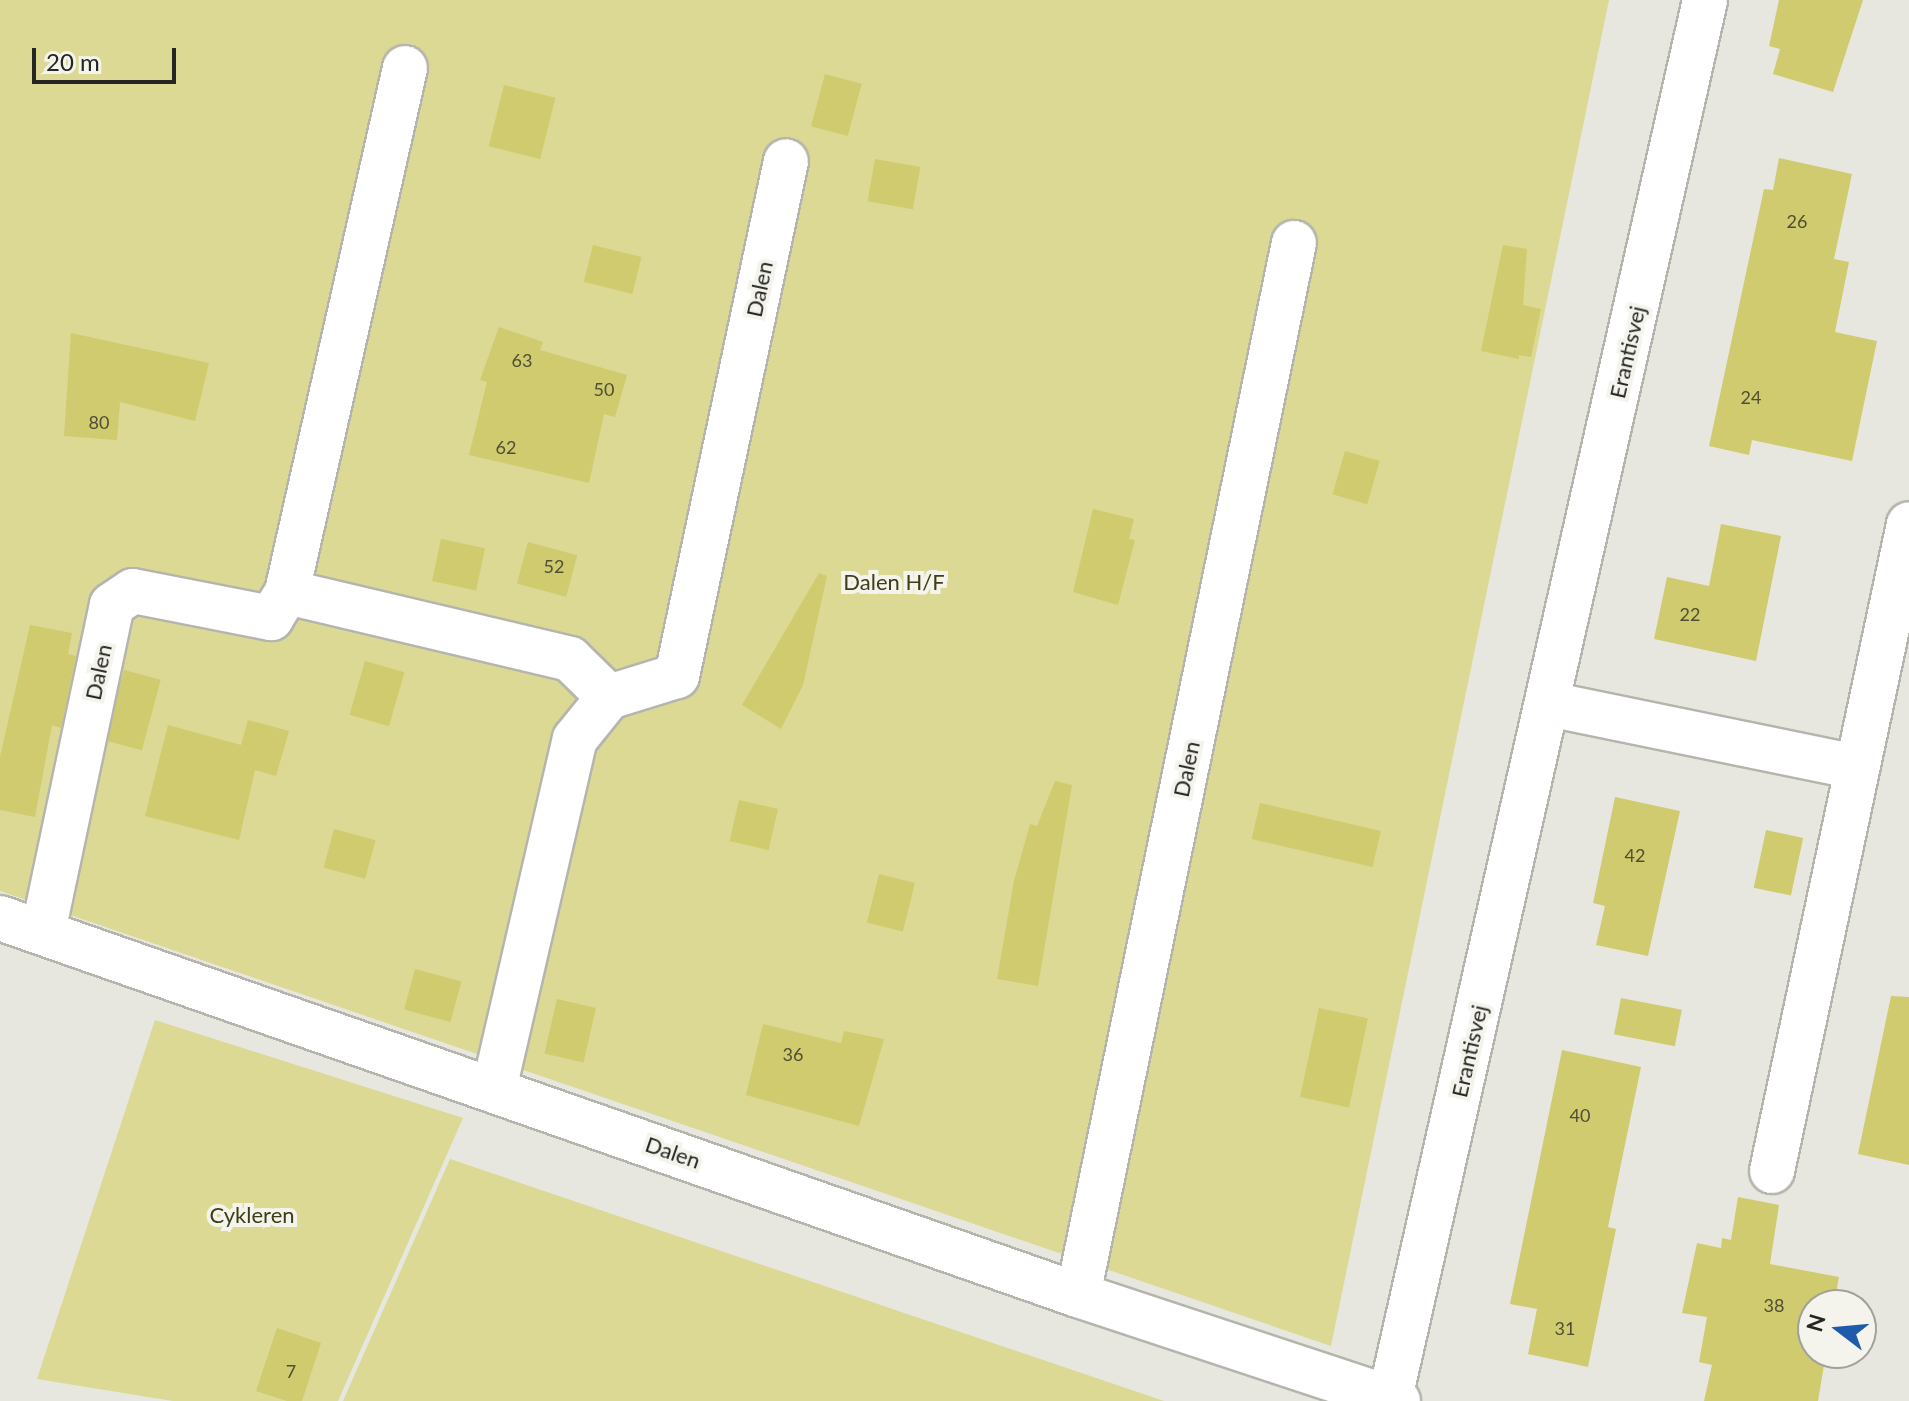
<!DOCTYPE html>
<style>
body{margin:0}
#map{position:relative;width:1909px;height:1401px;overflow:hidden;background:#e7e7e0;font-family:Lato,sans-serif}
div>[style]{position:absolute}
.green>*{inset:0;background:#dbd993}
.building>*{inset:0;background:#cfcb6e;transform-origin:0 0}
.roads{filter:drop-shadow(2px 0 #b5b5ae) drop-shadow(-2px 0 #b5b5ae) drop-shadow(0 2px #b5b5ae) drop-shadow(0 -2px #b5b5ae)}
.street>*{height:44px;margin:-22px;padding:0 22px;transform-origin:22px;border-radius:22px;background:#fff}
span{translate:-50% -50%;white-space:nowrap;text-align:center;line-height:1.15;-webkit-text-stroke:8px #f4f4ed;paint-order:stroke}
.number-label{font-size:18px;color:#504e35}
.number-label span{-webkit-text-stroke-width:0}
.street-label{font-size:22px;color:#252522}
.park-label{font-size:22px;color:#3f3d15}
.north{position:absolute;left:1797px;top:1289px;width:80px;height:80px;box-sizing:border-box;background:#f4f4ed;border:2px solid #a1a19c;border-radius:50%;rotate:286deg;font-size:22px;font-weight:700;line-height:32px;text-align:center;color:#252522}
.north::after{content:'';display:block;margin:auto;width:28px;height:36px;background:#1e5bac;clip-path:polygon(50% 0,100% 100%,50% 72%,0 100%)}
.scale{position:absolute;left:32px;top:48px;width:144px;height:36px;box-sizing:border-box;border:4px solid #252522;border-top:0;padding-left:10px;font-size:24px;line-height:28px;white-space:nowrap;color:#252522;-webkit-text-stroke:6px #f4f4ed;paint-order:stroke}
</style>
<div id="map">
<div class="green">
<i style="clip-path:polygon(0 0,1609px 0,1331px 1346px,0 891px)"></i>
<i style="clip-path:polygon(155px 1020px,463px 1118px,338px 1401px,173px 1401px,37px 1379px)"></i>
<i style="clip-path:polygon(450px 1159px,1164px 1401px,343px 1401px)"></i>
</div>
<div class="building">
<i style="clip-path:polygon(1779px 0,1863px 0,1833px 92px,1773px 74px,1780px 49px,1769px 46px)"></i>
<i style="left:825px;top:74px;width:38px;height:54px;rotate:15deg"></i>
<i style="left:504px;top:85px;width:53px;height:63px;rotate:14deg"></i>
<i style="clip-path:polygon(1779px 158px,1852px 174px,1834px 259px,1849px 262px,1835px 332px,1877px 341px,1852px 461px,1752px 440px,1749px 455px,1709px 446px,1764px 189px,1773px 190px)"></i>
<i style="left:875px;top:159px;width:46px;height:43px;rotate:10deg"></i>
<i style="left:593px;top:245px;width:50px;height:38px;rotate:14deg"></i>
<i style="clip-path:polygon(1503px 245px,1527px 249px,1523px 305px,1541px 309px,1531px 357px,1519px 355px,1519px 359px,1481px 351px)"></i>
<i style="clip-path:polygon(499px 327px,543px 342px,540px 350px,627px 375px,615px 417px,604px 414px,589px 483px,469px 455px,487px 382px,480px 380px)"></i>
<i style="clip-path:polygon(71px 333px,209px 363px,195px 421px,120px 402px,117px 440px,64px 436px)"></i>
<i style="left:1345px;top:451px;width:36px;height:45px;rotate:16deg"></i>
<i style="clip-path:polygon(1093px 509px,1134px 519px,1129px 539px,1135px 540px,1118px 605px,1073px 592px)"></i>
<i style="clip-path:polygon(1721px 524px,1781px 536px,1756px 661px,1654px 639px,1667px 577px,1709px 586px)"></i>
<i style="left:441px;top:539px;width:45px;height:43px;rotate:12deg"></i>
<i style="left:528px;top:542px;width:51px;height:43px;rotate:15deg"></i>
<i style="clip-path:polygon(819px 573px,827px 576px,803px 685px,781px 729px,742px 705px)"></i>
<i style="clip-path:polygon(30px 625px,72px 633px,68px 654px,76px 656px,61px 728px,52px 725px,35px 817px,0 810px,0 757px)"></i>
<i style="left:365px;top:661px;width:41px;height:56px;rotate:16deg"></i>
<i style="left:124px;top:670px;width:38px;height:73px;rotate:15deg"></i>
<i style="clip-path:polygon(248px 720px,289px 731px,276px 776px,255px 770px,239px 840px,145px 816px,168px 725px,241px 745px)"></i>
<i style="clip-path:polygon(1055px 781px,1072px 785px,1038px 986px,997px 979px,1014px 881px,1030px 824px,1037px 826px)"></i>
<i style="clip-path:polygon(1615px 797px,1680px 811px,1648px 956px,1596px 945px,1605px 906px,1593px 903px)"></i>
<i style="left:739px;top:800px;width:40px;height:42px;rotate:13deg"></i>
<i style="left:1260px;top:803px;width:124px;height:37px;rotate:13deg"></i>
<i style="left:334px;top:829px;width:43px;height:40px;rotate:15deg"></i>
<i style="left:1766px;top:830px;width:38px;height:59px;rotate:12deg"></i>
<i style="left:879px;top:874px;width:37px;height:50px;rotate:14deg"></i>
<i style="left:415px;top:969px;width:48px;height:42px;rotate:15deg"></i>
<i style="clip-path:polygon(1891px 996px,1909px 997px,1909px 1165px,1858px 1154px)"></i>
<i style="left:1621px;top:998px;width:62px;height:37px;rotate:11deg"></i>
<i style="left:557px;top:999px;width:40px;height:56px;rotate:13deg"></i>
<i style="left:1319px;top:1008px;width:50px;height:91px;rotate:12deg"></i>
<i style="clip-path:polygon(763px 1024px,841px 1043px,844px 1031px,884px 1039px,859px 1126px,746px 1095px)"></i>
<i style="clip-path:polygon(1562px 1050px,1641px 1067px,1608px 1227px,1616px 1229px,1588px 1367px,1528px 1354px,1537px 1309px,1510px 1304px)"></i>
<i style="clip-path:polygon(1738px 1197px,1779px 1205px,1770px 1264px,1839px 1277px,1834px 1305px,1813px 1305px,1813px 1353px,1826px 1353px,1818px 1401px,1704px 1401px,1712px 1365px,1699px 1362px,1707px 1317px,1682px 1313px,1697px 1243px,1721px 1248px,1722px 1238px,1731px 1240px)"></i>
<i style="clip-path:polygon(277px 1328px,321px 1343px,302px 1401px,287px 1401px,256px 1391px)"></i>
</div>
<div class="roads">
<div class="street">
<i style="left:287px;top:592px;width:291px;rotate:13.3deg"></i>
<i style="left:570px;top:659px;width:54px;rotate:44.3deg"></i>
<i style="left:609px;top:697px;width:71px;rotate:-17.2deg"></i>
<i style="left:677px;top:676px;width:526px;rotate:-78.05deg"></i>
<i style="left:1549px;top:704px;width:314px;rotate:11.6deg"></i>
<i style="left:0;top:918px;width:1142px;rotate:19.28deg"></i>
<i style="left:1078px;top:1295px;width:337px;rotate:18.3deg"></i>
<i style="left:43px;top:932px;width:334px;rotate:-78.1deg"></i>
<i style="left:112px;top:605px;width:25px;rotate:-34deg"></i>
<i style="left:133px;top:591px;width:141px;rotate:11.1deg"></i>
<i style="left:271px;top:618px;width:31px;rotate:-58deg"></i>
<i style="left:287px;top:592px;width:537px;rotate:-77.31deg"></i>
<i style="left:494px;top:1089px;width:359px;rotate:-77deg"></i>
<i style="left:575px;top:739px;width:54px;rotate:-51deg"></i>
<i style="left:1772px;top:1171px;width:661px;rotate:-78.04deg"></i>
<i style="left:1078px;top:1295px;width:1074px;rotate:-78.4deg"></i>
<i style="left:1390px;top:1398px;width:1433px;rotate:-77.3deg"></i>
</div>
</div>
<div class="number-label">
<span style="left:1797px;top:221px">26</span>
<span style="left:522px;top:360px">63</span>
<span style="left:604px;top:389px">50</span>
<span style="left:1751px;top:397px">24</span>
<span style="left:99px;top:422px">80</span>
<span style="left:506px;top:447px">62</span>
<span style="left:554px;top:566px">52</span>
<span style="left:1690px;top:614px">22</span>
<span style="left:1635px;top:855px">42</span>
<span style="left:793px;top:1054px">36</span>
<span style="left:1580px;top:1115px">40</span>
<span style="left:1774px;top:1305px">38</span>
<span style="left:1565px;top:1328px">31</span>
<span style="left:291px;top:1371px">7</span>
</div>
<div class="street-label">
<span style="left:759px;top:289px;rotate:-78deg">Dalen</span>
<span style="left:1627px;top:352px;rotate:-77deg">Erantisvej</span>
<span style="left:98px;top:672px;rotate:-78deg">Dalen</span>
<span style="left:1186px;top:769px;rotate:-78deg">Dalen</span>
<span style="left:1469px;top:1051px;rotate:-77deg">Erantisvej</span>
<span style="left:673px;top:1152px;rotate:19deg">Dalen</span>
</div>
<div class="park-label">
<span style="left:894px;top:582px">Dalen H/F</span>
<span style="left:252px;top:1215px">Cykleren</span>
</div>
<div class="north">N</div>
<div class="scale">20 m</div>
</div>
